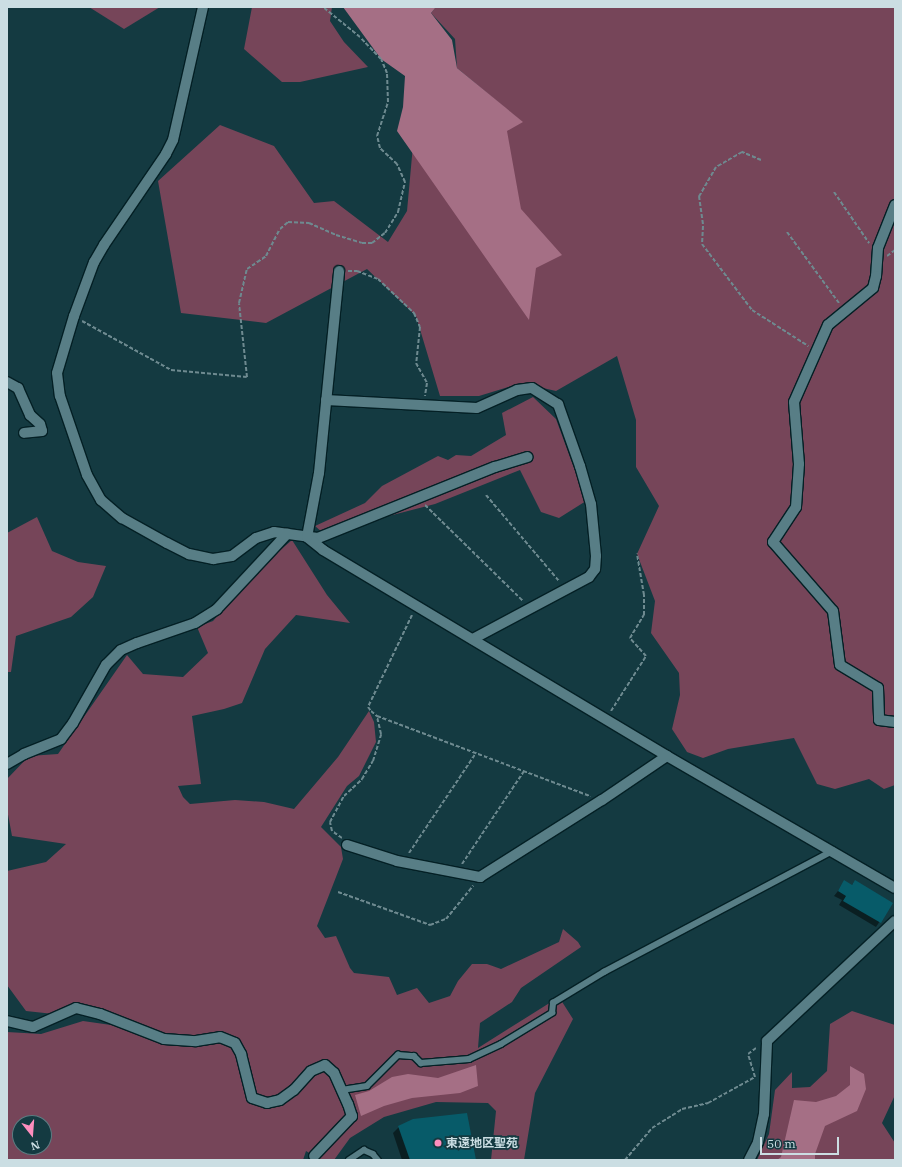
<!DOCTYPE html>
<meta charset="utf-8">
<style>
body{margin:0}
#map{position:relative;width:902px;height:1167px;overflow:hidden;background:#143a41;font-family:"IBM Plex Serif","Noto Sans JP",serif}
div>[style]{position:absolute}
.green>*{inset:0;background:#764559}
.water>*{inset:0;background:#a56f85}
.shadow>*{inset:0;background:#0007}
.building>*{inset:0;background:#075b69}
.path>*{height:2px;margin-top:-1px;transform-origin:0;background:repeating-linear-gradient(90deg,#6e8a90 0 4px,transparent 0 6px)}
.roads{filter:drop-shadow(1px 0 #042025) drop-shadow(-1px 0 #042025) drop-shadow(0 1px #042025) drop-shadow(0 -1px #042025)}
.service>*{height:5.5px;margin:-2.75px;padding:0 2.75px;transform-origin:2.75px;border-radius:2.75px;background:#587e86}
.minor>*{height:10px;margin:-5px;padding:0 5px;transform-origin:5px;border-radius:5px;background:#587e86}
.dots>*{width:11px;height:11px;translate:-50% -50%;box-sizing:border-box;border:2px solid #143a41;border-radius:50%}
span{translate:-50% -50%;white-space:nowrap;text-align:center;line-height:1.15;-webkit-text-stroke:3.5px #143a41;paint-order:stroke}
.poi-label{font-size:12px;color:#cbdee3;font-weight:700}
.left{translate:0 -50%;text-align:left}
.frame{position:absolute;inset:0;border:8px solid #cbdee3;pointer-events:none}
.north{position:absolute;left:12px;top:1115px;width:40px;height:40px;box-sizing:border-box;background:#143a41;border:1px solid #5d7c82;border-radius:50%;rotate:163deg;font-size:11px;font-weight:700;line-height:16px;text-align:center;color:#cbdee3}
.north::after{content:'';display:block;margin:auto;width:14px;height:18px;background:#fd8ebe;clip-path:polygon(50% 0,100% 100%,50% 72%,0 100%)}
.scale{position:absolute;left:760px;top:1137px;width:79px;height:18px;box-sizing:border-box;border:2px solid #cbdee3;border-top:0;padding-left:5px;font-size:12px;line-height:14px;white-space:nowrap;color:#cbdee3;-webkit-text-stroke:3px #143a41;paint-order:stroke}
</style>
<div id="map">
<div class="green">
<i style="clip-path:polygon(89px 7px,160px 7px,124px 29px)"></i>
<i style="clip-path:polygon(252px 7px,332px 7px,330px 21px,344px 42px,368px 67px,300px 82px,282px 82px,244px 49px)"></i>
<i style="clip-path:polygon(436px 7px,895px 7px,895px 785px,884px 789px,869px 779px,835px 789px,817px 784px,794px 738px,728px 749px,703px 758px,687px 752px,672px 729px,680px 695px,679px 673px,651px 633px,655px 601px,637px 554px,659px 506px,636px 467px,636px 420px,617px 356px,556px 391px,521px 383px,479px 396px,440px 396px,416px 316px,367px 269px,266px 323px,181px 313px,158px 181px,220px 125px,274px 146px,314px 203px,334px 201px,388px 242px,407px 211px,415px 123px,522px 122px,457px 68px,455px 39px,431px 13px)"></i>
<i style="clip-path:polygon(533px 397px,556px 419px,586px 501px,559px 518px,541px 512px,520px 470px,435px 504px,323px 533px,315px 526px,365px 503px,382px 486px,438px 456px,448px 460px,456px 455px,471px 456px,506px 435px,502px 413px)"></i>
<i style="clip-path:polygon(37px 517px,52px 551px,78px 562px,106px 566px,93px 597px,71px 617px,16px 636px,11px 672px,7px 672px,7px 533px)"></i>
<i style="clip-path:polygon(evenodd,292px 540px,327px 595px,350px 623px,296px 615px,265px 649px,242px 703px,224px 709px,192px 716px,201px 784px,178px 786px,183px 797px,190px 804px,235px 800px,264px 802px,294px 809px,338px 757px,369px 711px,374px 722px,376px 742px,359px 776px,347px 786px,321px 827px,341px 847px,343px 859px,317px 926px,325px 938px,336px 936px,350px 968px,354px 973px,389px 977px,397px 995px,417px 988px,429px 1003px,450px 996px,458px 981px,472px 964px,487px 964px,501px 969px,559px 942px,563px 929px,578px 942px,581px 947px,521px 988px,512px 1002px,480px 1023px,478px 1048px,559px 997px,573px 1019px,535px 1093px,524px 1160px,491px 1160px,496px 1111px,488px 1103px,436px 1102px,384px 1117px,350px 1138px,334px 1160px,321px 1160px,306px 1151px,303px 1160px,7px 1160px,7px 1032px,41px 1034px,83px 1021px,139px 1029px,88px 1011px,63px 1015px,26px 1011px,7px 985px,7px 871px,46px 862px,66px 844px,12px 836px,7px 809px,7px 779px,29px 756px,58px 754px,127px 655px,143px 674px,183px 677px,208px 653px,197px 627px,213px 621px,258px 569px,292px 540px,20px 1123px,44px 1123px,44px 1147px,20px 1147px,20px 1123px)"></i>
<i style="clip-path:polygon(852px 1011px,895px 1025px,895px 1095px,882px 1123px,895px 1143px,895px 1160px,757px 1160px,769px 1134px,775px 1090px,792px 1072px,792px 1088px,810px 1087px,827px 1071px,830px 1024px)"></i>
</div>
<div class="water">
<i style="clip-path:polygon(343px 7px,436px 7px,431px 13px,452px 40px,457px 68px,523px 122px,507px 131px,521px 209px,562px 255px,536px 268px,529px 320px,397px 131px,403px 107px,405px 76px,381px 59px)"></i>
<i style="clip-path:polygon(476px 1065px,478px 1086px,460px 1093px,412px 1098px,384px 1106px,361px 1116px,355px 1095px,369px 1091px,392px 1077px,408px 1074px,438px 1078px)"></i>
<i style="clip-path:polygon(850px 1066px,864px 1074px,866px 1089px,857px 1111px,825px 1126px,815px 1154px,815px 1160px,777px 1160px,781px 1157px,794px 1100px,816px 1102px,836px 1096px,850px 1085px)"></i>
</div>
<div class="shadow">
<i style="clip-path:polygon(855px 881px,892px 903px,876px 927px,839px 905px,842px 900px,834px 896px,845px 882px,851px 886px)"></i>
<i style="clip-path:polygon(399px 1127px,475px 1160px,402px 1160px,393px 1133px)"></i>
</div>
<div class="building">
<i style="clip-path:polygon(844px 880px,852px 885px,855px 880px,893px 903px,881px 923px,843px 901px,846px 896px,838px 891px)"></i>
<i style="clip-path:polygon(467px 1113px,476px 1160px,410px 1160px,398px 1126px,413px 1119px)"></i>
</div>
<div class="path">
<i style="left:761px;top:160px;width:21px;rotate:-157deg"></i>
<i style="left:742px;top:152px;width:30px;rotate:150deg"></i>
<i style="left:716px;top:167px;width:34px;rotate:120deg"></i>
<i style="left:699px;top:196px;width:30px;rotate:82deg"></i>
<i style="left:703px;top:226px;width:18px;rotate:93deg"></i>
<i style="left:702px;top:244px;width:83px;rotate:52.9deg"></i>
<i style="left:752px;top:310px;width:67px;rotate:32.7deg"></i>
<i style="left:834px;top:192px;width:62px;rotate:55.5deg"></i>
<i style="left:787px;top:232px;width:88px;rotate:53.8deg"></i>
<i style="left:887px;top:256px;width:10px;rotate:-37deg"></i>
<i style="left:348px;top:271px;width:9px"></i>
<i style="left:357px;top:271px;width:22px;rotate:21deg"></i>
<i style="left:378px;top:279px;width:50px;rotate:43.4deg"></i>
<i style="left:414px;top:313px;width:15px;rotate:67deg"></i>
<i style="left:420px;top:327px;width:36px;rotate:96deg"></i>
<i style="left:416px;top:363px;width:23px;rotate:61deg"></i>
<i style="left:427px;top:383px;width:13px;rotate:99deg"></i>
<i style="left:82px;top:321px;width:102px;rotate:28.8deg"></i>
<i style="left:171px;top:370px;width:76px;rotate:5.3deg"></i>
<i style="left:247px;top:377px;width:74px;rotate:-96.2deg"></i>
<i style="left:239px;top:303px;width:35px;rotate:-77deg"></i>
<i style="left:247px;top:269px;width:23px;rotate:-34deg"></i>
<i style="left:266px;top:256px;width:30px;rotate:-63deg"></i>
<i style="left:280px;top:229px;width:11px;rotate:-41deg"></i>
<i style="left:288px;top:222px;width:21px;rotate:3deg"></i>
<i style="left:309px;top:223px;width:30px;rotate:24deg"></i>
<i style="left:336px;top:235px;width:27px;rotate:17deg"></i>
<i style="left:362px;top:243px;width:10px"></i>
<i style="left:372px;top:243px;width:16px;rotate:-38deg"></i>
<i style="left:385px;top:233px;width:25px;rotate:-58deg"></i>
<i style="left:398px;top:212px;width:31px;rotate:-77deg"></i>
<i style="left:405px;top:182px;width:20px;rotate:-114deg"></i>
<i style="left:397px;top:164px;width:23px;rotate:-137deg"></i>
<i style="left:380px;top:148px;width:12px;rotate:-104deg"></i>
<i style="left:377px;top:136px;width:36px;rotate:-72deg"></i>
<i style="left:388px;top:102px;width:29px;rotate:-92deg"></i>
<i style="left:387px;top:73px;width:15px;rotate:-113deg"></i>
<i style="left:381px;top:59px;width:30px;rotate:-134deg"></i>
<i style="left:360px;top:37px;width:48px;rotate:-141deg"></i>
<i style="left:486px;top:495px;width:113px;rotate:49.7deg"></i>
<i style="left:425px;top:505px;width:137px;rotate:44.4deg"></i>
<i style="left:412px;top:615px;width:102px;rotate:115.6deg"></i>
<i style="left:368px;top:707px;width:5px;rotate:53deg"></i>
<i style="left:371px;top:711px;width:8px;rotate:40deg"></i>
<i style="left:377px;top:716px;width:228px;rotate:20.6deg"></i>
<i style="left:611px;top:711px;width:65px;rotate:-57.5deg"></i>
<i style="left:646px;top:656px;width:24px;rotate:-132deg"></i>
<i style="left:630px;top:638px;width:27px;rotate:-59deg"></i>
<i style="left:644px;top:615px;width:20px;rotate:-90deg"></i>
<i style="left:644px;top:595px;width:42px;rotate:-99.7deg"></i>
<i style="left:342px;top:838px;width:12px;rotate:-145deg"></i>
<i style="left:332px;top:831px;width:9px;rotate:-103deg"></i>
<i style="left:330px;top:822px;width:30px;rotate:-62deg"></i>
<i style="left:344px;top:796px;width:25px;rotate:-43deg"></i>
<i style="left:362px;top:779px;width:21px;rotate:-59deg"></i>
<i style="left:373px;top:761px;width:28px;rotate:-73deg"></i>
<i style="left:381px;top:734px;width:18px;rotate:-103deg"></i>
<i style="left:409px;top:853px;width:120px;rotate:-56.2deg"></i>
<i style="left:462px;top:864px;width:112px;rotate:-56.3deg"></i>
<i style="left:338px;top:892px;width:98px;rotate:19.7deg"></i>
<i style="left:430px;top:925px;width:17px;rotate:-21deg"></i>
<i style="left:446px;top:919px;width:43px;rotate:-50.7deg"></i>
<i style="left:625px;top:1160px;width:42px;rotate:-49.8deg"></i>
<i style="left:652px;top:1128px;width:36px;rotate:-32deg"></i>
<i style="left:682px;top:1109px;width:27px;rotate:-13deg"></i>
<i style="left:708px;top:1103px;width:54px;rotate:-29deg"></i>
<i style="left:755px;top:1077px;width:24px;rotate:-107deg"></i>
<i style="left:748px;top:1054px;width:10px;rotate:-37deg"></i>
</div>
<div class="roads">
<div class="service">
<i style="left:342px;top:1090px;width:25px;rotate:-9deg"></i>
<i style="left:367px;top:1086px;width:44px;rotate:-45deg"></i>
<i style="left:398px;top:1055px;width:16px;rotate:4deg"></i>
<i style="left:414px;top:1056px;width:10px;rotate:45deg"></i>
<i style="left:421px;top:1063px;width:48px;rotate:-4.8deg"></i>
<i style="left:469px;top:1059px;width:35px;rotate:-25deg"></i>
<i style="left:501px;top:1044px;width:60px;rotate:-31.3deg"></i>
<i style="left:552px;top:1013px;width:10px;rotate:-84deg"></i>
<i style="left:553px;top:1003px;width:60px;rotate:-31.3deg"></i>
<i style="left:604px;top:972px;width:259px;rotate:-27.9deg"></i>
<i style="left:349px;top:1160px;width:18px;rotate:-34deg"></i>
<i style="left:364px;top:1150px;width:10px;rotate:24deg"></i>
<i style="left:373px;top:1154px;width:8px;rotate:50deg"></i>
</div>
<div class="minor">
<i style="left:203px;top:7px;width:136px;rotate:102.7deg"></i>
<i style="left:173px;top:140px;width:16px;rotate:117deg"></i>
<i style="left:166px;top:154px;width:110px;rotate:124.3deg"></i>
<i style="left:104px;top:245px;width:20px;rotate:120deg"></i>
<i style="left:94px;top:262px;width:58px;rotate:110.3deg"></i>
<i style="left:74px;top:316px;width:59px;rotate:106.6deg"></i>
<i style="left:57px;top:373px;width:23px;rotate:83deg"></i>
<i style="left:60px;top:396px;width:83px;rotate:71.1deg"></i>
<i style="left:87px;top:475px;width:29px;rotate:61deg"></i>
<i style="left:101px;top:500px;width:28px;rotate:41deg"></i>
<i style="left:122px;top:518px;width:51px;rotate:29.1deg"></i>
<i style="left:167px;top:543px;width:25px;rotate:27deg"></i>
<i style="left:189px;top:554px;width:25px;rotate:12deg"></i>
<i style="left:213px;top:559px;width:19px;rotate:-9deg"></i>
<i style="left:232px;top:556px;width:30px;rotate:-37deg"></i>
<i style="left:256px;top:538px;width:19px;rotate:-18deg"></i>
<i style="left:274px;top:532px;width:44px;rotate:7.8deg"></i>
<i style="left:318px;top:538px;width:191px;rotate:-21.9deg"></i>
<i style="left:495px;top:467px;width:34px;rotate:-17deg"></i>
<i style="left:895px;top:205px;width:46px;rotate:111.6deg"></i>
<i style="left:878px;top:248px;width:28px;rotate:94deg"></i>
<i style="left:876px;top:276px;width:12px;rotate:104deg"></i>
<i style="left:873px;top:288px;width:58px;rotate:140.6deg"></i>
<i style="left:828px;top:325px;width:84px;rotate:113.8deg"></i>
<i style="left:794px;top:402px;width:62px;rotate:85.4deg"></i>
<i style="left:799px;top:464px;width:43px;rotate:94deg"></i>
<i style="left:796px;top:507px;width:42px;rotate:123.3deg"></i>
<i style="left:773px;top:542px;width:91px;rotate:49deg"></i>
<i style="left:833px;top:611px;width:54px;rotate:82.6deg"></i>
<i style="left:840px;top:665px;width:44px;rotate:31.2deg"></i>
<i style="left:878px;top:688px;width:32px;rotate:88deg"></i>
<i style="left:879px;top:720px;width:16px;rotate:7deg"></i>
<i style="left:7px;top:382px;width:13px;rotate:29deg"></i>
<i style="left:18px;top:388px;width:30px;rotate:66deg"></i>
<i style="left:30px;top:415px;width:13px;rotate:42deg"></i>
<i style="left:40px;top:424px;width:7px;rotate:74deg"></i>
<i style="left:42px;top:431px;width:18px;rotate:174deg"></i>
<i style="left:326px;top:400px;width:151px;rotate:3deg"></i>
<i style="left:477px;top:408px;width:44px;rotate:-24.2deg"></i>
<i style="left:517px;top:390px;width:15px;rotate:-8deg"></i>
<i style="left:532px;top:388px;width:31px;rotate:32deg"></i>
<i style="left:558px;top:404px;width:66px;rotate:70.5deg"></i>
<i style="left:580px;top:466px;width:40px;rotate:74deg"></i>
<i style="left:591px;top:504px;width:52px;rotate:84.5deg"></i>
<i style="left:596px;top:556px;width:13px;rotate:94deg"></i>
<i style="left:595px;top:569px;width:10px;rotate:127deg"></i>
<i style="left:589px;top:577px;width:132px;rotate:151.9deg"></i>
<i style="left:307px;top:537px;width:21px;rotate:39deg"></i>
<i style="left:323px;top:550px;width:401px;rotate:30.9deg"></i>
<i style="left:667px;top:756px;width:263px;rotate:30.1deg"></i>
<i style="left:307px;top:537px;width:65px;rotate:-79.4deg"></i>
<i style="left:319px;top:473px;width:203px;rotate:-84.3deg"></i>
<i style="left:7px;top:764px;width:20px;rotate:-30deg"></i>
<i style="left:24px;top:754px;width:40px;rotate:-22deg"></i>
<i style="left:61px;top:739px;width:20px;rotate:-53deg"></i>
<i style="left:73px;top:723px;width:67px;rotate:-60.4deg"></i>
<i style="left:106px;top:665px;width:21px;rotate:-45deg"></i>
<i style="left:121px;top:650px;width:17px;rotate:-24deg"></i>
<i style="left:137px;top:643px;width:61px;rotate:-19deg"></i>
<i style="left:195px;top:623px;width:26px;rotate:-32deg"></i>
<i style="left:217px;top:609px;width:103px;rotate:-47deg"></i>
<i style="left:347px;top:845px;width:52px;rotate:17.7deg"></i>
<i style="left:397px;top:861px;width:85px;rotate:10.9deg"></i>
<i style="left:480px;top:877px;width:144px;rotate:-32.3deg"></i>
<i style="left:602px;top:800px;width:78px;rotate:-34.1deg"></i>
<i style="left:7px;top:1021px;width:27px;rotate:13deg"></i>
<i style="left:33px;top:1027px;width:47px;rotate:-23.8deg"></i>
<i style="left:76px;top:1008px;width:25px;rotate:14deg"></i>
<i style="left:100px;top:1014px;width:69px;rotate:21.3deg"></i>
<i style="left:164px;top:1039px;width:32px;rotate:4deg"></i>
<i style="left:196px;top:1041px;width:24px;rotate:-9deg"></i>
<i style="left:220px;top:1037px;width:16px;rotate:22deg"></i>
<i style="left:235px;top:1043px;width:13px;rotate:61deg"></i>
<i style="left:241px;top:1054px;width:45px;rotate:76deg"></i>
<i style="left:252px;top:1098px;width:16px;rotate:18deg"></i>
<i style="left:267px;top:1103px;width:13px;rotate:-13deg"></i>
<i style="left:280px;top:1100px;width:17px;rotate:-36deg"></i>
<i style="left:294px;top:1090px;width:25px;rotate:-48deg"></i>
<i style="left:311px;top:1071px;width:15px;rotate:-23deg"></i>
<i style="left:325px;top:1065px;width:12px;rotate:42deg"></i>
<i style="left:334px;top:1073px;width:34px;rotate:66deg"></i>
<i style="left:348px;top:1104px;width:13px;rotate:72deg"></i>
<i style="left:352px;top:1116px;width:55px;rotate:133.5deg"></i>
<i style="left:749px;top:1160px;width:20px;rotate:-63deg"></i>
<i style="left:758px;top:1142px;width:29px;rotate:-78deg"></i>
<i style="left:764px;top:1114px;width:73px;rotate:-87.6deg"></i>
<i style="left:767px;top:1041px;width:175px;rotate:-43.2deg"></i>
</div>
</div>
<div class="dots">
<i style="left:438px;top:1143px;background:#fd8ebe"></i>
</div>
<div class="poi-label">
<span class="left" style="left:446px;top:1143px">東遠地区聖苑</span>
</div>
<div class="frame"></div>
<div class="north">N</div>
<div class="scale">50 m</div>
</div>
